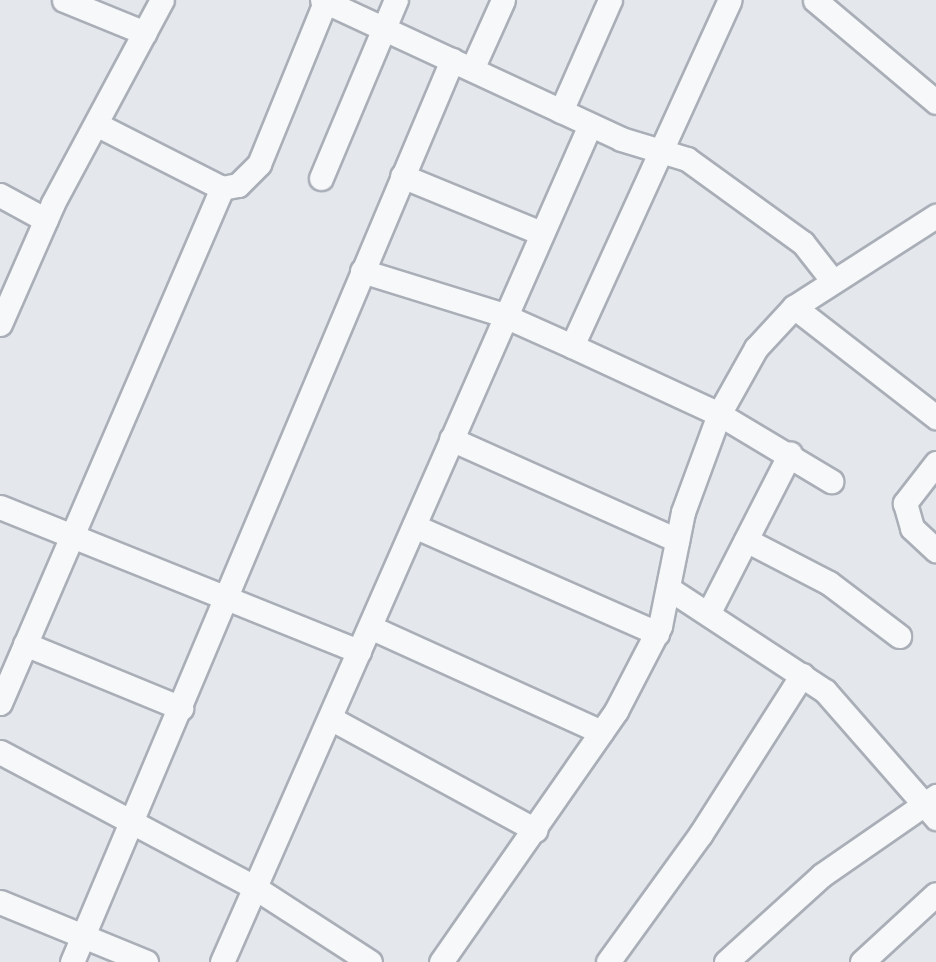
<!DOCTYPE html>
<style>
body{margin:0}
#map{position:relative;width:936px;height:962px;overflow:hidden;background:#e4e7ec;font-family:"Space Grotesk",sans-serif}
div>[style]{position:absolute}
.roads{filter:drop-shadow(2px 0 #a9aeb7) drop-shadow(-2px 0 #a9aeb7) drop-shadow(0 2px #a9aeb7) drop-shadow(0 -2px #a9aeb7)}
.minor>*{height:23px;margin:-11.5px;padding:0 11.5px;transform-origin:11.5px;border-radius:11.5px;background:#f7f8fa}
span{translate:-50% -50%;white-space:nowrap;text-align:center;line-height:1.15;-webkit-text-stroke:5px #f4f6f9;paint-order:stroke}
</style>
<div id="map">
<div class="roads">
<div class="minor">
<i style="left:64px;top:0;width:87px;rotate:22.2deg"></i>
<i style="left:322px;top:0;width:330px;rotate:24.9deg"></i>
<i style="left:621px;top:139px;width:69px;rotate:16.9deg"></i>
<i style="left:687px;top:159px;width:143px;rotate:35.9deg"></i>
<i style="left:803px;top:243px;width:47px;rotate:51.9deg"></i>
<i style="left:815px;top:0;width:158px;rotate:40.1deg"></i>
<i style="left:472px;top:69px;width:76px;rotate:-65.8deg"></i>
<i style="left:561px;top:111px;width:121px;rotate:-66.2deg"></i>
<i style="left:402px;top:176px;width:150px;rotate:22.3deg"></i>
<i style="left:321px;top:178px;width:193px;rotate:-67.2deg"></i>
<i style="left:222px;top:188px;width:16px;rotate:-11deg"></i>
<i style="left:238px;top:185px;width:30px;rotate:-45deg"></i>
<i style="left:259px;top:164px;width:177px;rotate:-67.8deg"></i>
<i style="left:0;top:195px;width:52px;rotate:28.5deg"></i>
<i style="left:362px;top:271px;width:142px;rotate:17.2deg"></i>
<i style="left:498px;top:313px;width:81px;rotate:24deg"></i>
<i style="left:572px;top:346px;width:162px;rotate:24.8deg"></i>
<i style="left:719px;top:414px;width:131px;rotate:30.9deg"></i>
<i style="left:794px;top:307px;width:180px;rotate:37.8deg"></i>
<i style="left:0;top:324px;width:132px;rotate:-66.3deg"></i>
<i style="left:53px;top:203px;width:230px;rotate:-61.8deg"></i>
<i style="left:572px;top:346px;width:380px;rotate:-65.5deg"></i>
<i style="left:451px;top:439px;width:248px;rotate:24.1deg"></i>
<i style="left:936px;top:463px;width:51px;rotate:127.8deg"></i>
<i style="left:905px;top:503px;width:26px;rotate:74deg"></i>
<i style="left:912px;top:528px;width:33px;rotate:43deg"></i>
<i style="left:0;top:507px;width:387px;rotate:21.9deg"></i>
<i style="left:414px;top:526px;width:266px;rotate:23.8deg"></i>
<i style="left:746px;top:540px;width:93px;rotate:27.4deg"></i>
<i style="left:829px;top:583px;width:88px;rotate:37.1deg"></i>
<i style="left:668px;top:588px;width:188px;rotate:33.3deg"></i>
<i style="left:825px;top:691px;width:169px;rotate:48.8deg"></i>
<i style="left:709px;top:612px;width:178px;rotate:-62.9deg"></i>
<i style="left:370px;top:627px;width:254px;rotate:24.4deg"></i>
<i style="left:25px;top:644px;width:169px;rotate:22.3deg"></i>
<i style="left:0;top:703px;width:561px;rotate:-66.68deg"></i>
<i style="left:222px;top:188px;width:141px;rotate:-153.1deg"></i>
<i style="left:330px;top:718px;width:234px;rotate:28.6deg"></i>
<i style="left:0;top:752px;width:288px;rotate:28deg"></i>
<i style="left:254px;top:887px;width:138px;rotate:32.9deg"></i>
<i style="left:0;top:902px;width:158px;rotate:22.3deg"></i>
<i style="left:72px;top:962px;width:979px;rotate:-67.15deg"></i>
<i style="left:222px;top:962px;width:914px;rotate:-66.27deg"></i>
<i style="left:441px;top:962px;width:306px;rotate:-55.1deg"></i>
<i style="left:616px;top:711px;width:96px;rotate:-62.6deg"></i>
<i style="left:660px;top:626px;width:116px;rotate:-78.6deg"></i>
<i style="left:683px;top:512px;width:104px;rotate:-69.8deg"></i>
<i style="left:719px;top:414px;width:76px;rotate:-60.7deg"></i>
<i style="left:756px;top:348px;width:56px;rotate:-47.2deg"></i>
<i style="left:794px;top:307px;width:169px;rotate:-32.7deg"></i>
<i style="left:608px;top:962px;width:157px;rotate:-54.1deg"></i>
<i style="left:700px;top:835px;width:190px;rotate:-57.5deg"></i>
<i style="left:726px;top:962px;width:130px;rotate:-42.2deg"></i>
<i style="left:822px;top:875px;width:139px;rotate:-34.7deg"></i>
<i style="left:862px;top:962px;width:100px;rotate:-42.6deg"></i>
</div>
</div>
</div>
